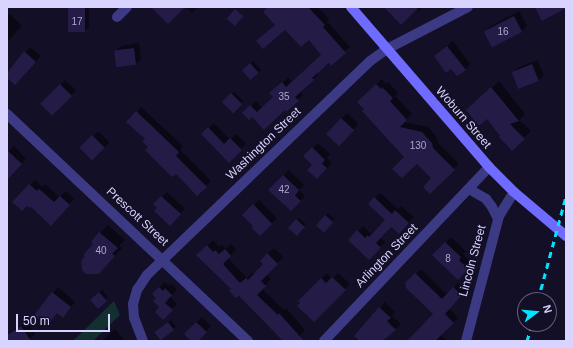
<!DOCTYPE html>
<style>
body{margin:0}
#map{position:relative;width:573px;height:348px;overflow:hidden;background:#130f26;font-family:Helvetica,sans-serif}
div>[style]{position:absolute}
.green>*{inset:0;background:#12302f}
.shadow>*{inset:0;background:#0007;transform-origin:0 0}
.building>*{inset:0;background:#241b47;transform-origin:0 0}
.street>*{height:10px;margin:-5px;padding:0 5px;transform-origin:5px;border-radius:5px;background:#3d3a85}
.secondary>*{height:10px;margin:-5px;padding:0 5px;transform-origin:5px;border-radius:5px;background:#6f6bff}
.rail>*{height:3px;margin-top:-1.5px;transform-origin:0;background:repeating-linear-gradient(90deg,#00e5ff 0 6px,transparent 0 11px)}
span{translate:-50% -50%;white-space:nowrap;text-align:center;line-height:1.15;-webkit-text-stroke:3px #130f26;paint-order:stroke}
.number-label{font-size:10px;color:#aca6d1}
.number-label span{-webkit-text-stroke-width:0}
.street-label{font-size:12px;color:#d9d4ff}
.frame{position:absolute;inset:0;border:8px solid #d9d4ff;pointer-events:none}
.north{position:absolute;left:517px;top:292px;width:40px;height:40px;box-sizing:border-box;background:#130f26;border:1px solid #625e7d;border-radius:50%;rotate:74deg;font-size:11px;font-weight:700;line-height:16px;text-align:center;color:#d9d4ff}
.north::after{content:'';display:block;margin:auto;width:14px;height:18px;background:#00e5ff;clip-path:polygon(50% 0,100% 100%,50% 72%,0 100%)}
.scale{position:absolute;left:16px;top:314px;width:94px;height:18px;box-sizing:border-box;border:2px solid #d9d4ff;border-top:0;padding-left:5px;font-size:12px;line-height:14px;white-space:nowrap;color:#d9d4ff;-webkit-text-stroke:3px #130f26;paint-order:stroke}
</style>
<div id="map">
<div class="green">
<i style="clip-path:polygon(114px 301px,120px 315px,93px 341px,73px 341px)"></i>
</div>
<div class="shadow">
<i style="clip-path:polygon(71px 7px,89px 7px,89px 27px,85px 31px)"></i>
<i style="clip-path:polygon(186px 7px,198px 7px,192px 13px)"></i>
<i style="clip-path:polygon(270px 7px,317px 7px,329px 19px,327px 21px,350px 47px,317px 73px,318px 75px,300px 91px,303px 95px,286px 110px,285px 109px,252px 116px,244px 113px,256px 101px,262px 108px,274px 97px,276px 88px,288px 78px,292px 82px,322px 55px,309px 38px,276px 24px)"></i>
<i style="clip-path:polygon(385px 7px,423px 7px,419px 11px,416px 8px)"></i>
<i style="clip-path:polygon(519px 11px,527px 26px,522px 31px,485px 31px,491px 26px)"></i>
<i style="clip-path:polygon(10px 14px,22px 26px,7px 42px,7px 16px)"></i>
<i style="clip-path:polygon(453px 41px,470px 64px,465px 70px,452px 67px,435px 56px)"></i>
<i style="clip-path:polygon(139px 43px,141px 59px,136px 64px,115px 52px,121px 46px)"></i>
<i style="clip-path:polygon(30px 47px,41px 56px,20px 78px,7px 76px)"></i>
<i style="clip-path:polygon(537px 60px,544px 75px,539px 80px,513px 73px,518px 68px)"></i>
<i style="left:253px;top:61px;width:12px;height:13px;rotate:48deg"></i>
<i style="clip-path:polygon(382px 79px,386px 84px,388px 82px,398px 93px,395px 96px,412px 114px,404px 122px,428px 127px,437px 138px,438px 143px,459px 164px,430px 193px,432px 178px,417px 162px,406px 157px,358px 102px)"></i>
<i style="left:65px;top:80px;width:15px;height:33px;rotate:42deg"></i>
<i style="clip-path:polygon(499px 81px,525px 114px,519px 120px,531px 131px,512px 149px,475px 103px)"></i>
<i style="left:234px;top:92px;width:13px;height:16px;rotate:45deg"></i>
<i style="clip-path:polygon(141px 107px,183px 146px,180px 150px,211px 181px,197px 195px,149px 147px,137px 112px)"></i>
<i style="left:347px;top:113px;width:16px;height:29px;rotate:45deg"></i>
<i style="clip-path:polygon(214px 123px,230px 140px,236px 134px,246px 144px,229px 161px,202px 134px)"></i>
<i style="left:98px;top:131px;width:16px;height:24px;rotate:45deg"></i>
<i style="clip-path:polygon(318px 143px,330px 154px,327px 158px,332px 163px,317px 178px,313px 165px,304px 156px)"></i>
<i style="clip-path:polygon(14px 146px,26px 159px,10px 175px,7px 172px,7px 153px)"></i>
<i style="clip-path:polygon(289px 170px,304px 185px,299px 190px,305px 196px,291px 210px,270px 190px)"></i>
<i style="clip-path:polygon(35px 180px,43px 187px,45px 184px,59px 197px,66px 191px,74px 199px,51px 224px,30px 185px)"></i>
<i style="clip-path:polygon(167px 192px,185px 209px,175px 219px,154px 204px)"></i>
<i style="clip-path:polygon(380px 193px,398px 209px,401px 206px,414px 217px,399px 233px,391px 226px,380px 237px,385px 242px,369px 259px,349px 240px,363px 226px,371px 234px,386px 220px,369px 204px)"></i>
<i style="clip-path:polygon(259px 200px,277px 218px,260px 235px,255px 226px,244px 215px)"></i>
<i style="left:328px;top:213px;width:9px;height:16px;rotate:41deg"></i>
<i style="left:299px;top:218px;width:9px;height:13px;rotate:41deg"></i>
<i style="clip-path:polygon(108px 225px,125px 240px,119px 246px,122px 248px,106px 265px,92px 242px)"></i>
<i style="clip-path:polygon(451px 237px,466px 252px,463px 254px,472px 263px,458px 278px,433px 255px)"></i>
<i style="clip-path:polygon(213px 240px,219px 247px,222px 245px,226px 249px,231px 244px,236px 250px,228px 258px,247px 278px,252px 273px,254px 274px,264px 264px,261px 260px,274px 248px,283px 257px,267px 275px,271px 279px,262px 289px,284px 310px,286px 308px,305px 330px,295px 341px,284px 341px,232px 289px,203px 250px)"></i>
<i style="clip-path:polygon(421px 269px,447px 295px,458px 283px,466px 290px,449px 308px,458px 318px,441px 335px,447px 341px,408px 341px,435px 314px,406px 284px)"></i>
<i style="clip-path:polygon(327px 273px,332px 279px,338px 273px,350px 284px,314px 320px,300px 301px)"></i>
<i style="clip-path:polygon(165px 282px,169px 286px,171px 284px,177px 289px,170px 297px,177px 304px,163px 318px,158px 298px,154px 294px)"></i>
<i style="clip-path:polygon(58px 287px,75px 302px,68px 311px,58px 312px,47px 324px,53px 293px)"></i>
<i style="clip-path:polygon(102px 290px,108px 297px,97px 307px,95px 296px)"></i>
<i style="clip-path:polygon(385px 302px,395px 312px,392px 316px,401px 324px,381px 341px,354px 341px,357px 337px,356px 336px)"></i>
<i style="clip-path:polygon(202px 317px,211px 326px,197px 341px,193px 341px,186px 334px)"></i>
<i style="clip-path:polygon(171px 320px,176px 327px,173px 329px,158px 330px)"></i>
<i style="clip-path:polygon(27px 321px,35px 334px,27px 341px,7px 341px,7px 334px)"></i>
<i style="clip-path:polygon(115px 329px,125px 341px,102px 341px)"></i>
</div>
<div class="building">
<i style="left:68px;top:7px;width:17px;height:25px"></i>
<i style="clip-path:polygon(151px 7px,185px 7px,168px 24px)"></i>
<i style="clip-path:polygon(268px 7px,308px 7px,325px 25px,323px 27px,346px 53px,331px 66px,329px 63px,312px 78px,314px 80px,295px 97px,299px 101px,286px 112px,285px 110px,264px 130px,252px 117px,249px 120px,242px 113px,250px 105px,257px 112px,273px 97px,269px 93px,282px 82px,286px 87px,321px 55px,309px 40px,301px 47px,285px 30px,263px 49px,256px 41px,275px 25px,263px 12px)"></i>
<i style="clip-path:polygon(384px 7px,419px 7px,401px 25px)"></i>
<i style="clip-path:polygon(535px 7px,566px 7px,566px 8px,542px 21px)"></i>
<i style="left:235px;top:9px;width:11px;height:13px;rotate:41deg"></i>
<i style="left:514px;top:16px;width:18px;height:34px;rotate:63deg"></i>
<i style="clip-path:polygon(447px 46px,466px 70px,457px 76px,451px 69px,446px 73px,434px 56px)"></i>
<i style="left:134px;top:48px;width:17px;height:20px;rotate:83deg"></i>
<i style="clip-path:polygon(24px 51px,36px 62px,15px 85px,7px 78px,7px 73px)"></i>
<i style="left:250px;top:63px;width:13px;height:11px;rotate:48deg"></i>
<i style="left:532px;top:64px;width:18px;height:22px;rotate:68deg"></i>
<i style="left:60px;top:84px;width:17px;height:28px;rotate:45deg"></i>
<i style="clip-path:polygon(376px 84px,381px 89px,382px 87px,393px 98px,390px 101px,407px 120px,400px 127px,422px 132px,432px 143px,433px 148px,455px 170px,430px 194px,423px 187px,431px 178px,417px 164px,402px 178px,392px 169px,404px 157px,362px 111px,364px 109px,357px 102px)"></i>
<i style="clip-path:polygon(491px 87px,519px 121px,510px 124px,525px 139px,512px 151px,499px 137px,500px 136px,487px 119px,479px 126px,466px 110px)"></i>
<i style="left:231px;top:93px;width:16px;height:13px;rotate:45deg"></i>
<i style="clip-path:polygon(136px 111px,179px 152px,176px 156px,207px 187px,197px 196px,176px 174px,172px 177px,145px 150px,148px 147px,142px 141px,145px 139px,126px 122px)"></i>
<i style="left:341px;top:118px;width:18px;height:22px;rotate:43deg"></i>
<i style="clip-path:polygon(208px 127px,224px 144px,230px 138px,242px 150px,229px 163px,201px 134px)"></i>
<i style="left:92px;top:135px;width:18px;height:18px;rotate:45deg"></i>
<i style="clip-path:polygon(312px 147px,325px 160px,322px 164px,327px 168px,317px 179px,307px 170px,312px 165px,303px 156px)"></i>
<i style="clip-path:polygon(7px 150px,22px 164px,7px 180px)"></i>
<i style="clip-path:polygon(283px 175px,299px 190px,295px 196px,301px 201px,291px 211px,268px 190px)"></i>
<i style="clip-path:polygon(29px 184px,37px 191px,39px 189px,54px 202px,60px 196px,70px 205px,51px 226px,31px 207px,30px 208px,27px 206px,22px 211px,12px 202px)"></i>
<i style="clip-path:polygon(161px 196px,181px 214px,170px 226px,154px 211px,157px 208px,153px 204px)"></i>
<i style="clip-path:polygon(374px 197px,392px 214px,395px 210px,409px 223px,399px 234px,391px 227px,376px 243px,381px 248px,369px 260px,348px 240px,357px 230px,365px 238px,368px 235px,369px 237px,385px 220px,368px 204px)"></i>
<i style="clip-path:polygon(253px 204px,272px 224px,260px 236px,252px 228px,253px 226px,242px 215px)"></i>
<i style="left:325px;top:215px;width:11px;height:14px;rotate:41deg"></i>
<i style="left:296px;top:219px;width:12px;height:12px;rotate:42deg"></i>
<i style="clip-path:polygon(99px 232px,118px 248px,112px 254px,115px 256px,99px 274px,86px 274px,82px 270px,81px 261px,85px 256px,83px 255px,93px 244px,91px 242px)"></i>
<i style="clip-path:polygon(445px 242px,461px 257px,459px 260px,468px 269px,458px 280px,432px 255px)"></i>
<i style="clip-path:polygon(207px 245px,213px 252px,215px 250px,219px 254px,225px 249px,231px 256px,223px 264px,240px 283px,246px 278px,248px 280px,263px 264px,260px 261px,267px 253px,278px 264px,261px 281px,266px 286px,257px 295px,278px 315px,279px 313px,304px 341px,283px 341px,239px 296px,236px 298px,229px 291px,231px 289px,196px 255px)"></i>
<i style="clip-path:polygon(415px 273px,442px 299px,453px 287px,462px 295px,445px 314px,454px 323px,435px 341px,407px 341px,433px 314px,406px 288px,405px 283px)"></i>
<i style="clip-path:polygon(332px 277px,346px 290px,314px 322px,297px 306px,300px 303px,298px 301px,321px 278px,326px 283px)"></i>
<i style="clip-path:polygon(159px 287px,163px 291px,165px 288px,172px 295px,165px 303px,173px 310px,163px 320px,155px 312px,159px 307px,153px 301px,156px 298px,152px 294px)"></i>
<i style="clip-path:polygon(52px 292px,71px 307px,63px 318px,57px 313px,47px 326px,34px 315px)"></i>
<i style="left:99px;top:292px;width:12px;height:12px;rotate:48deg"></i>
<i style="clip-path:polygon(379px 307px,391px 318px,387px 321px,396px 330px,382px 341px,359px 341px,354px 336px)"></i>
<i style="left:168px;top:322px;width:10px;height:17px;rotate:53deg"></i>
<i style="clip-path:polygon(196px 322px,207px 332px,198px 341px,191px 341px,184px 334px)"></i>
<i style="clip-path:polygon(21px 326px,31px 341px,7px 341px,7px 335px)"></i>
</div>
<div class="street">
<i style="left:117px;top:17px;width:14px;rotate:-45deg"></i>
<i style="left:7px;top:114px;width:331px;rotate:43.3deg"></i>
<i style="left:469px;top:189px;width:20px;rotate:30deg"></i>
<i style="left:486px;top:199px;width:10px;rotate:53deg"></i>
<i style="left:492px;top:207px;width:13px;rotate:63deg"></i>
<i style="left:143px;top:341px;width:25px;rotate:-111deg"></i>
<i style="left:134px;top:318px;width:14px;rotate:-94deg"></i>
<i style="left:133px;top:304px;width:15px;rotate:-74deg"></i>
<i style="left:137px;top:290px;width:18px;rotate:-56deg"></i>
<i style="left:147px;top:275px;width:309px;rotate:-43.8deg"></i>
<i style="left:370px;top:61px;width:21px;rotate:-35deg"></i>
<i style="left:387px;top:49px;width:91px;rotate:-27.4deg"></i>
<i style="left:324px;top:341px;width:240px;rotate:-46.5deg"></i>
<i style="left:466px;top:341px;width:129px;rotate:-75.2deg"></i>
<i style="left:499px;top:216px;width:28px;rotate:-58deg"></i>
</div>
<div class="secondary">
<i style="left:351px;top:7px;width:211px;rotate:49.2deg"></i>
<i style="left:489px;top:167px;width:35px;rotate:45deg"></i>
<i style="left:514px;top:192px;width:68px;rotate:40.2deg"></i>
</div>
<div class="rail">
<i style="left:538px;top:300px;width:108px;rotate:-74.9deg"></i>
<i style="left:527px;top:341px;width:18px;rotate:-74deg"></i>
</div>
<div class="number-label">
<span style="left:77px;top:22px">17</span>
<span style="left:503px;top:32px">16</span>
<span style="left:284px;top:97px">35</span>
<span style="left:418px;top:146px">130</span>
<span style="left:284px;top:190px">42</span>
<span style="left:101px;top:251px">40</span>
<span style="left:448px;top:259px">8</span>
</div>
<div class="street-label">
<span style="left:463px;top:118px;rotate:49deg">Woburn Street</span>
<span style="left:264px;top:144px;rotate:-44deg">Washington Street</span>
<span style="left:137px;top:217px;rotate:43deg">Prescott Street</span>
<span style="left:387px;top:256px;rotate:-46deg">Arlington Street</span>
<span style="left:473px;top:261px;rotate:-75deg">Lincoln Street</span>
</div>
<div class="frame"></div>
<div class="north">N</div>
<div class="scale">50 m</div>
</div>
